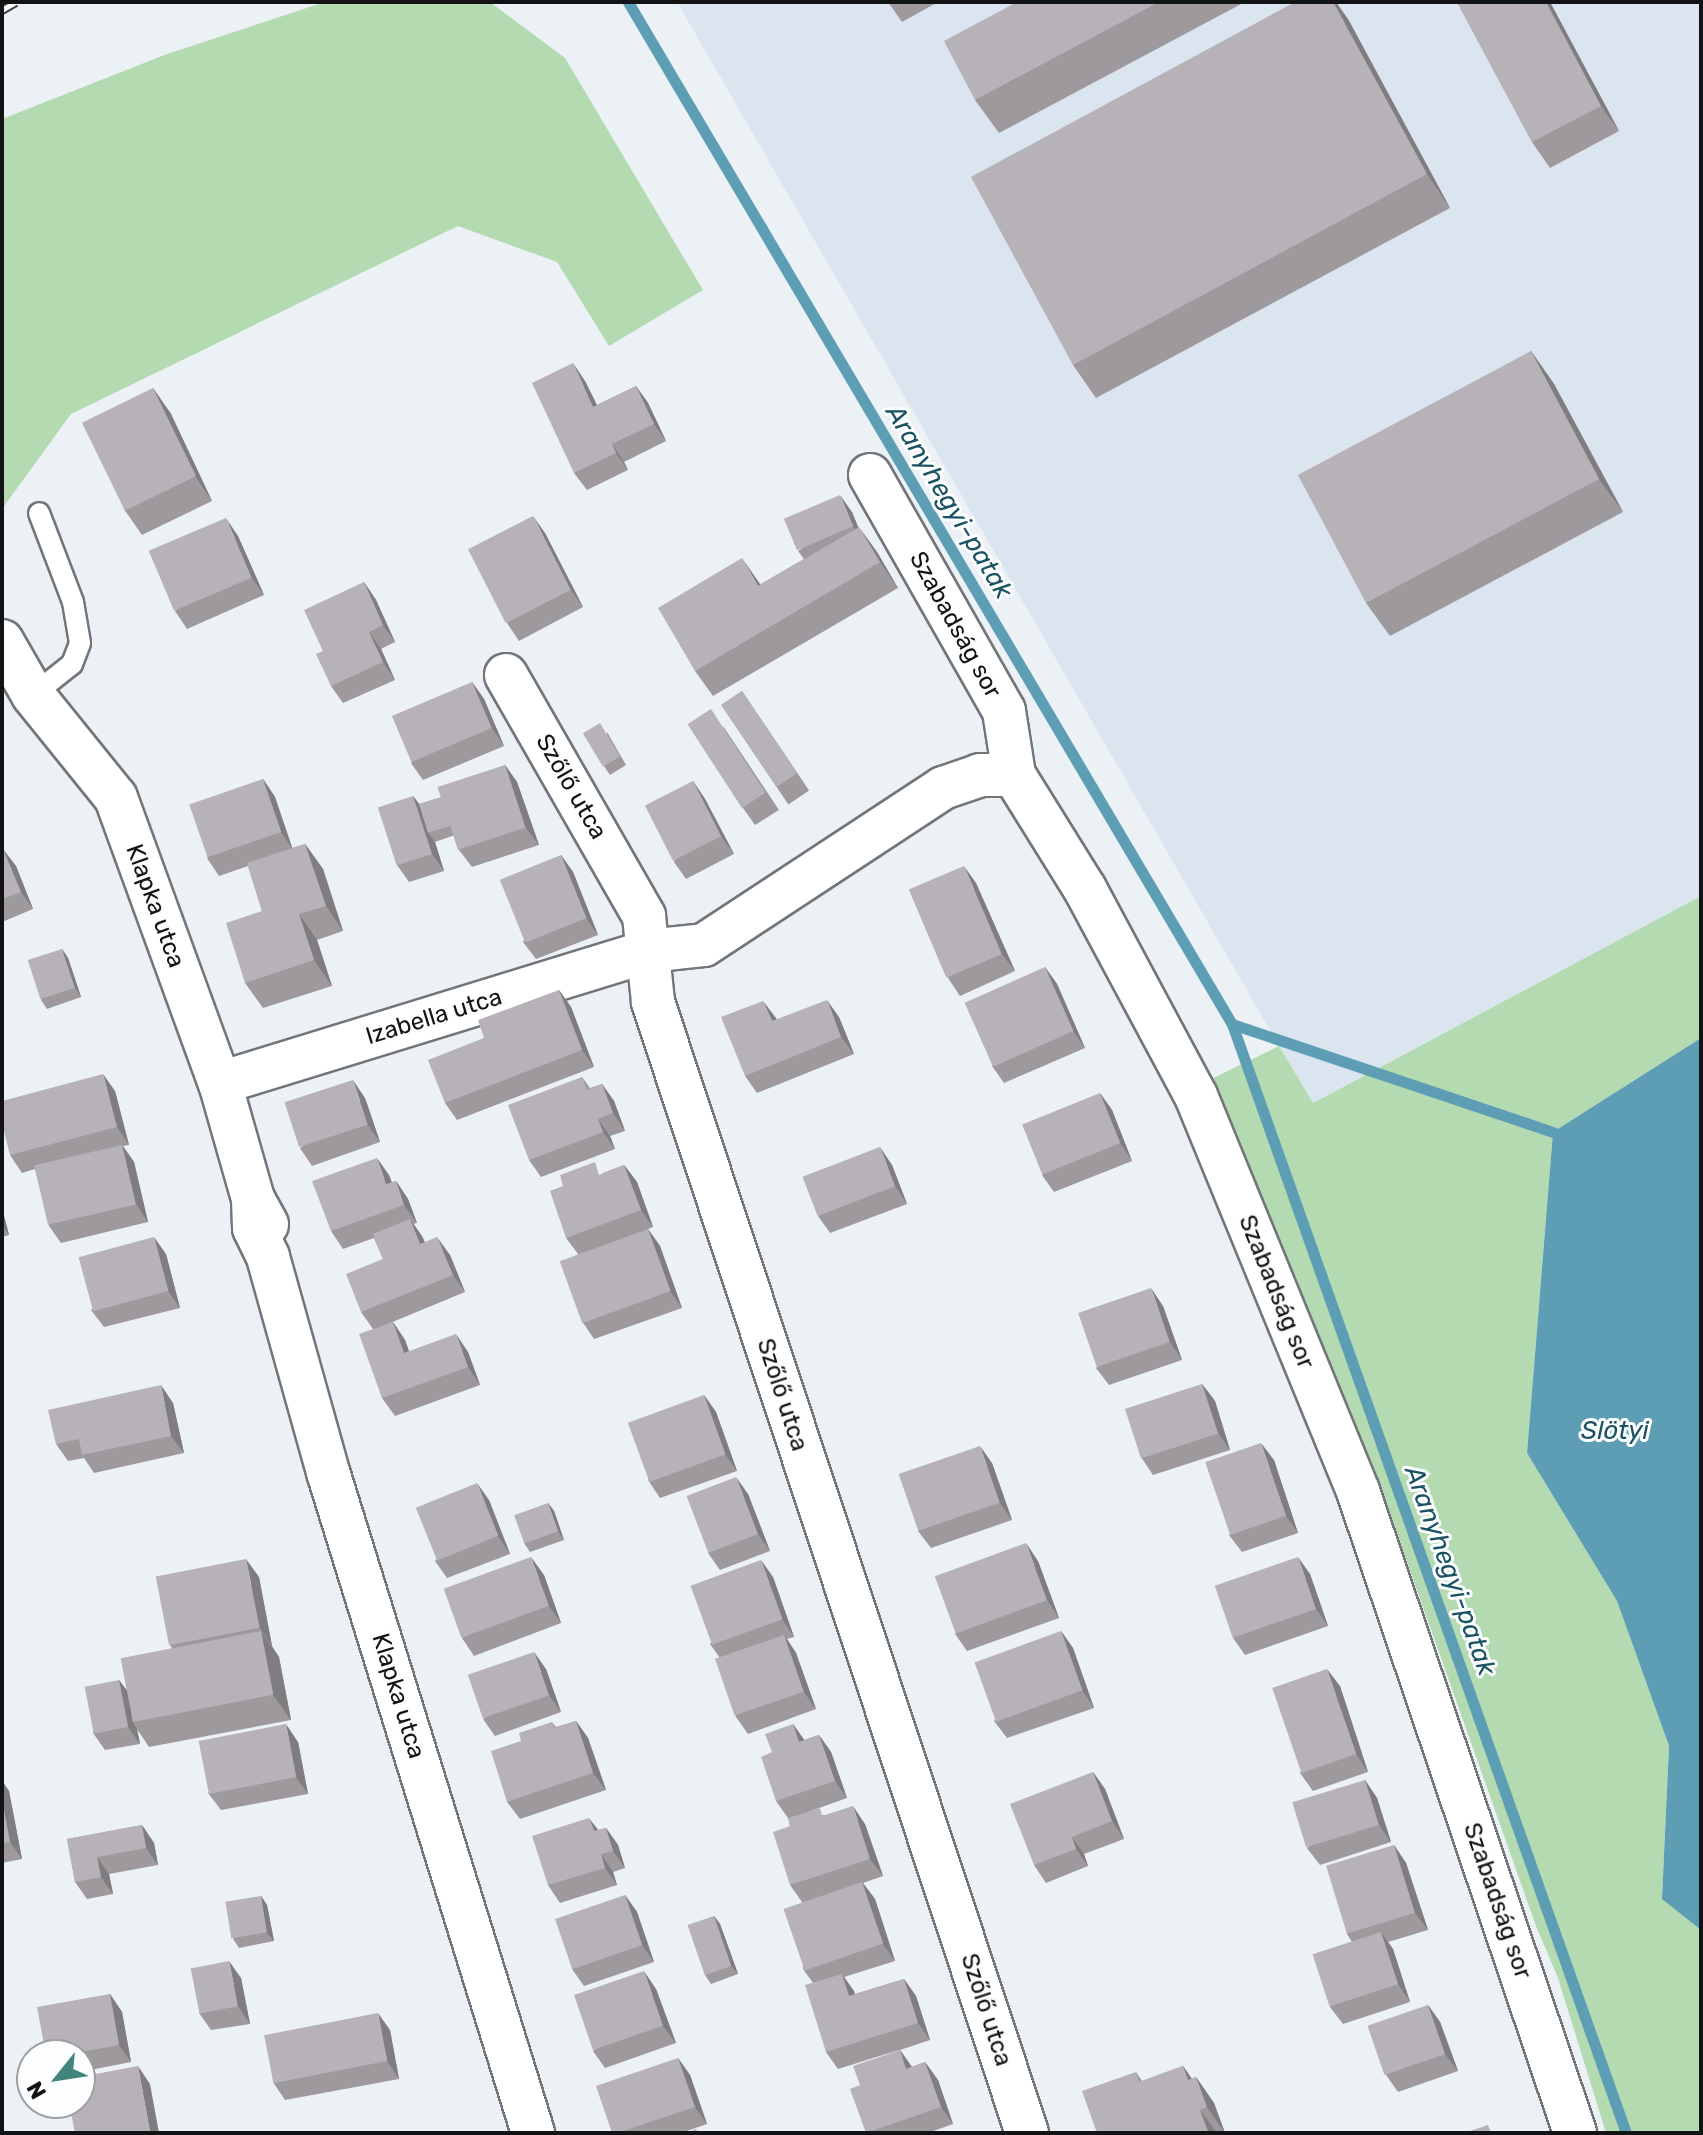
<!DOCTYPE html>
<meta charset="utf-8">
<style>
body{margin:0}
#map{position:relative;width:1703px;height:2135px;overflow:hidden;background:#ecf1f6;font-family:Rubik,sans-serif}
div>[style]{position:absolute}
.built>*{inset:0;background:#dae5ef}
.green>*{inset:0;background:#b4dab2}
.water>*{inset:0;background:#5d9eb4}
.stream>*{height:11px;margin:-5.5px;padding:0 5.5px;transform-origin:5.5px;border-radius:5.5px;background:#5d9eb4}
.roads{filter:drop-shadow(2px 0 #72767b) drop-shadow(-2px 0 #72767b) drop-shadow(0 2px #72767b) drop-shadow(0 -2px #72767b)}
.lane>*{height:20px;margin:-10px;padding:0 10px;transform-origin:10px;border-radius:10px;background:#fff}
.street>*{height:42px;margin:-21px;padding:0 21px;transform-origin:21px;border-radius:21px;background:#fff}
.rail>*{height:9px;margin-top:-4.5px;transform-origin:0;background:repeating-linear-gradient(90deg,#fcfdfe 0 18px,#3e4143 0 36px);box-sizing:border-box;border-block:2px solid #3e4143}
.wall>*{inset:0;background:#9d999d;transform-origin:0 0}
.shaded-wall>*{inset:0;background:#7f7d80}
.building>*{inset:0;background:#b6b2b7;transform-origin:0 0}
span{translate:-50% -50%;white-space:nowrap;text-align:center;line-height:1.15;-webkit-text-stroke:6px #fcfdfe;paint-order:stroke}
.street-label{font-size:24px;color:#111315}
.water-label{font-size:26px;color:#1b5262;font-style:italic}
.frame{position:absolute;inset:0;border:4px solid #111315;pointer-events:none}
.north{position:absolute;left:16px;top:2039px;width:80px;height:80px;box-sizing:border-box;background:#fcfdfe;border:2px solid #9e9fa1;border-radius:50%;rotate:240deg;font-size:22px;font-weight:700;line-height:32px;text-align:center;color:#111315}
.north::after{content:'';display:block;margin:auto;width:28px;height:36px;background:#41867c;clip-path:polygon(50% 0,100% 100%,50% 72%,0 100%)}
</style>
<div id="map">
<div class="built">
<i style="clip-path:polygon(677px 2px,1701px 2px,1701px 896px,1312px 1103px)"></i>
</div>
<div class="green">
<i style="clip-path:polygon(325px 2px,490px 2px,565px 58px,703px 290px,609px 346px,557px 262px,458px 226px,71px 414px,2px 509px,2px 119px,167px 54px)"></i>
<i style="clip-path:polygon(1701px 896px,1701px 1038px,1553px 1132px,1527px 1453px,1617px 1601px,1669px 1746px,1662px 1898px,1701px 1930px,1701px 2133px,1606px 2133px,1558px 1978px,1536px 1926px,1373px 1466px,1209px 1080px,1279px 1046px,1313px 1103px)"></i>
</div>
<div class="water">
<i style="clip-path:polygon(1701px 1038px,1701px 1930px,1662px 1899px,1669px 1746px,1617px 1601px,1527px 1453px,1553px 1132px)"></i>
</div>
<div class="stream">
<i style="left:628px;top:2px;width:1187px;rotate:59.42deg"></i>
<i style="left:1232px;top:1024px;width:1177px;rotate:70.44deg"></i>
<i style="left:1232px;top:1024px;width:339px;rotate:18.6deg"></i>
</div>
<div class="roads">
<div class="lane">
<i style="left:33px;top:695px;width:50px;rotate:-38.5deg"></i>
<i style="left:72px;top:664px;width:22px;rotate:-69deg"></i>
<i style="left:80px;top:643px;width:42px;rotate:-99.7deg"></i>
<i style="left:73px;top:602px;width:95px;rotate:-110.9deg"></i>
</div>
<div class="street">
<i style="left:870px;top:475px;width:271px;rotate:60.4deg"></i>
<i style="left:1004px;top:711px;width:65px;rotate:81.1deg"></i>
<i style="left:1014px;top:775px;width:134px;rotate:58.1deg"></i>
<i style="left:1085px;top:889px;width:235px;rotate:61.8deg"></i>
<i style="left:1196px;top:1096px;width:427px;rotate:67.7deg"></i>
<i style="left:1358px;top:1491px;width:678px;rotate:71.32deg"></i>
<i style="left:2px;top:641px;width:62px;rotate:60.1deg"></i>
<i style="left:33px;top:695px;width:132px;rotate:51.1deg"></i>
<i style="left:116px;top:798px;width:303px;rotate:70deg"></i>
<i style="left:220px;top:1083px;width:121px;rotate:74.1deg"></i>
<i style="left:253px;top:1199px;width:29px;rotate:61deg"></i>
<i style="left:506px;top:675px;width:278px;rotate:60.2deg"></i>
<i style="left:644px;top:916px;width:86px;rotate:84deg"></i>
<i style="left:653px;top:1002px;width:1191px;rotate:71.7deg"></i>
<i style="left:220px;top:1083px;width:448px;rotate:-17.1deg"></i>
<i style="left:648px;top:951px;width:56px;rotate:-6.1deg"></i>
<i style="left:704px;top:945px;width:286px;rotate:-33.3deg"></i>
<i style="left:943px;top:788px;width:39px;rotate:-19deg"></i>
<i style="left:980px;top:775px;width:34px"></i>
<i style="left:253px;top:1199px;width:29px;rotate:88deg"></i>
<i style="left:254px;top:1228px;width:32px;rotate:64deg"></i>
<i style="left:268px;top:1257px;width:226px;rotate:74.4deg"></i>
<i style="left:329px;top:1475px;width:689px;rotate:72.77deg"></i>
</div>
</div>
<div class="rail">
<i style="left:2px;top:10px;width:16px;rotate:-30deg"></i>
</div>
<div class="wall">
<i style="clip-path:polygon(888px 2px,938px 2px,902px 22px)"></i>
<i style="clip-path:polygon(1017px 2px,1245px 2px,999px 133px,975px 100px)"></i>
<i style="clip-path:polygon(1457px 2px,1550px 2px,1619px 131px,1550px 168px,1532px 142px)"></i>
<i style="clip-path:polygon(1348px 19px,1450px 208px,1096px 398px,1073px 365px)"></i>
<i style="clip-path:polygon(1531px 351px,1554px 384px,1623px 512px,1390px 636px,1366px 603px)"></i>
<i style="clip-path:polygon(585px 381px,597px 405px,636px 386px,648px 403px,666px 441px,624px 462px,628px 470px,587px 490px,574px 473px)"></i>
<i style="clip-path:polygon(153px 388px,171px 414px,212px 501px,142px 535px,124px 509px)"></i>
<i style="clip-path:polygon(852px 512px,858px 527px,877px 552px,898px 588px,713px 696px,695px 671px,761px 584px,804px 559px,798px 551px)"></i>
<i style="clip-path:polygon(545px 533px,583px 607px,519px 641px,507px 623px)"></i>
<i style="clip-path:polygon(238px 536px,264px 595px,187px 629px,175px 611px)"></i>
<i style="clip-path:polygon(364px 582px,376px 600px,395px 642px,381px 649px,395px 680px,343px 703px,331px 686px,323px 651px)"></i>
<i style="clip-path:polygon(472px 682px,484px 699px,504px 746px,423px 780px,411px 763px)"></i>
<i style="left:742px;top:691px;width:120px;height:25px;rotate:56deg"></i>
<i style="clip-path:polygon(723px 726px,779px 810px,755px 825px,743px 808px)"></i>
<i style="clip-path:polygon(607px 732px,626px 765px,610px 775px,604px 766px)"></i>
<i style="clip-path:polygon(505px 765px,517px 782px,539px 845px,472px 867px,459px 850px,455px 835px,435px 842px,444px 871px,409px 882px,397px 865px,413px 796px,419px 804px,442px 797px)"></i>
<i style="clip-path:polygon(263px 779px,275px 797px,292px 848px,305px 844px,323px 869px,343px 931px,317px 940px,332px 986px,263px 1008px,245px 983px,262px 911px,248px 866px,219px 876px,207px 858px)"></i>
<i style="clip-path:polygon(693px 781px,705px 799px,734px 854px,686px 879px,674px 862px)"></i>
<i style="clip-path:polygon(2px 849px,16px 866px,33px 909px,2px 922px)"></i>
<i style="clip-path:polygon(561px 855px,573px 872px,598px 935px,536px 959px,523px 942px)"></i>
<i style="clip-path:polygon(976px 883px,1015px 971px,960px 996px,948px 978px)"></i>
<i style="clip-path:polygon(62px 949px,68px 958px,81px 997px,47px 1009px,41px 1000px)"></i>
<i style="clip-path:polygon(1045px 967px,1057px 984px,1085px 1048px,1004px 1083px,992px 1066px)"></i>
<i style="clip-path:polygon(559px 990px,571px 1007px,594px 1067px,457px 1120px,445px 1103px,484px 1038px)"></i>
<i style="clip-path:polygon(839px 1017px,854px 1054px,757px 1093px,745px 1076px,776px 1018px,776px 1020px)"></i>
<i style="clip-path:polygon(582px 1077px,590px 1088px,602px 1084px,614px 1101px,625px 1131px,610px 1136px,615px 1149px,541px 1177px,529px 1160px)"></i>
<i style="clip-path:polygon(115px 1091px,129px 1145px,123px 1146px,134px 1162px,148px 1222px,61px 1243px,49px 1226px,35px 1169px,22px 1173px,10px 1155px)"></i>
<i style="clip-path:polygon(1100px 1093px,1112px 1110px,1132px 1161px,1054px 1192px,1042px 1175px)"></i>
<i style="clip-path:polygon(365px 1098px,380px 1142px,312px 1166px,300px 1148px)"></i>
<i style="clip-path:polygon(624px 1165px,637px 1182px,653px 1227px,648px 1229px,660px 1246px,682px 1308px,594px 1339px,582px 1321px,578px 1254px,566px 1238px,603px 1173px)"></i>
<i style="clip-path:polygon(892px 1165px,907px 1204px,830px 1233px,818px 1216px)"></i>
<i style="clip-path:polygon(389px 1175px,392px 1183px,396px 1181px,408px 1199px,417px 1223px,413px 1224px,422px 1236px,425px 1242px,450px 1255px,465px 1292px,378px 1328px,393px 1322px,405px 1340px,409px 1351px,468px 1352px,480px 1385px,395px 1416px,382px 1398px,373px 1329px,361px 1312px,383px 1259px,374px 1238px,343px 1249px,331px 1231px)"></i>
<i style="clip-path:polygon(2px 1208px,9px 1235px,2px 1237px)"></i>
<i style="clip-path:polygon(166px 1254px,180px 1308px,104px 1327px,91px 1310px)"></i>
<i style="clip-path:polygon(1163px 1306px,1182px 1360px,1109px 1385px,1096px 1368px)"></i>
<i style="clip-path:polygon(1202px 1384px,1215px 1401px,1230px 1450px,1153px 1475px,1141px 1457px)"></i>
<i style="clip-path:polygon(704px 1395px,716px 1412px,737px 1471px,660px 1498px,648px 1480px)"></i>
<i style="clip-path:polygon(173px 1403px,184px 1453px,94px 1473px,84px 1458px,68px 1461px,56px 1444px)"></i>
<i style="clip-path:polygon(1274px 1460px,1298px 1533px,1242px 1552px,1229px 1535px)"></i>
<i style="clip-path:polygon(992px 1463px,1012px 1520px,931px 1548px,918px 1531px)"></i>
<i style="clip-path:polygon(748px 1494px,770px 1551px,720px 1570px,708px 1553px)"></i>
<i style="clip-path:polygon(489px 1500px,510px 1554px,447px 1578px,435px 1561px)"></i>
<i style="clip-path:polygon(548px 1503px,554px 1511px,564px 1540px,530px 1552px,524px 1543px)"></i>
<i style="clip-path:polygon(1038px 1561px,1059px 1618px,967px 1651px,955px 1634px)"></i>
<i style="clip-path:polygon(1310px 1574px,1328px 1626px,1245px 1655px,1233px 1638px)"></i>
<i style="clip-path:polygon(544px 1575px,561px 1623px,474px 1656px,462px 1638px)"></i>
<i style="clip-path:polygon(259px 1577px,272px 1646px,279px 1657px,291px 1720px,149px 1747px,137px 1729px,140px 1744px,105px 1750px,93px 1733px,119px 1680px,126px 1689px,172px 1648px,170px 1645px)"></i>
<i style="clip-path:polygon(773px 1577px,794px 1637px,787px 1639px,796px 1653px,816px 1709px,748px 1734px,736px 1717px,720px 1658px,710px 1644px)"></i>
<i style="clip-path:polygon(1061px 1631px,1073px 1648px,1094px 1708px,1007px 1738px,994px 1721px)"></i>
<i style="clip-path:polygon(546px 1669px,561px 1712px,495px 1736px,483px 1719px)"></i>
<i style="clip-path:polygon(1340px 1686px,1368px 1772px,1313px 1791px,1300px 1773px)"></i>
<i style="clip-path:polygon(576px 1721px,588px 1738px,606px 1790px,520px 1819px,507px 1802px,521px 1741px,552px 1722px,556px 1727px)"></i>
<i style="clip-path:polygon(793px 1724px,804px 1740px,819px 1735px,831px 1752px,847px 1798px,808px 1812px,865px 1824px,883px 1876px,863px 1883px,875px 1899px,895px 1961px,844px 1977px,855px 1994px,904px 1979px,916px 1996px,930px 2040px,900px 2050px,912px 2067px,925px 2062px,938px 2080px,953px 2124px,928px 2133px,866px 2133px,860px 2085px,899px 2050px,838px 2069px,826px 2052px,813px 1983px,803px 1969px,802px 1902px,790px 1885px,790px 1826px,788px 1818px,776px 1801px,772px 1752px)"></i>
<i style="clip-path:polygon(298px 1742px,308px 1794px,221px 1810px,208px 1793px)"></i>
<i style="clip-path:polygon(1093px 1772px,1105px 1789px,1124px 1839px,1084px 1854px,1088px 1866px,1046px 1883px,1034px 1865px)"></i>
<i style="clip-path:polygon(1365px 1780px,1377px 1798px,1391px 1842px,1320px 1865px,1307px 1848px)"></i>
<i style="clip-path:polygon(2px 1781px,9px 1791px,22px 1859px,2px 1863px)"></i>
<i style="clip-path:polygon(142px 1825px,154px 1843px,158px 1865px,109px 1874px,113px 1894px,87px 1899px,75px 1882px,67px 1839px)"></i>
<i style="clip-path:polygon(606px 1828px,618px 1845px,625px 1868px,613px 1872px,617px 1885px,560px 1903px,548px 1885px,598px 1830px)"></i>
<i style="clip-path:polygon(1394px 1845px,1406px 1863px,1428px 1930px,1388px 1942px,1393px 1949px,1410px 2002px,1343px 2024px,1330px 2007px,1352px 1942px,1347px 1934px)"></i>
<i style="clip-path:polygon(625px 1895px,637px 1912px,654px 1962px,584px 1986px,572px 1969px)"></i>
<i style="clip-path:polygon(261px 1896px,267px 1905px,274px 1941px,239px 1948px,233px 1939px)"></i>
<i style="clip-path:polygon(714px 1916px,720px 1924px,738px 1974px,711px 1984px,705px 1975px)"></i>
<i style="clip-path:polygon(241px 1978px,250px 2024px,211px 2030px,199px 2013px)"></i>
<i style="clip-path:polygon(656px 1989px,676px 2043px,605px 2068px,593px 2051px)"></i>
<i style="clip-path:polygon(110px 1994px,122px 2012px,131px 2062px,80px 2072px,80px 2055px,46px 2055px)"></i>
<i style="clip-path:polygon(1428px 2005px,1440px 2022px,1458px 2071px,1398px 2092px,1386px 2075px)"></i>
<i style="clip-path:polygon(390px 2030px,399px 2079px,285px 2100px,273px 2082px)"></i>
<i style="clip-path:polygon(678px 2058px,690px 2075px,707px 2124px,681px 2133px,612px 2133px)"></i>
<i style="clip-path:polygon(1183px 2066px,1192px 2079px,1196px 2077px,1214px 2103px,1225px 2133px,1097px 2133px,1136px 2072px,1142px 2081px)"></i>
</div>
<div class="shaded-wall">
<i style="clip-path:polygon(1333px 2px,1336px 2px,1348px 19px,1450px 208px,1427px 174px)"></i>
<i style="clip-path:polygon(1546px 2px,1550px 2px,1619px 131px,1601px 106px)"></i>
<i style="clip-path:polygon(1531px 351px,1554px 384px,1623px 512px,1599px 479px)"></i>
<i style="clip-path:polygon(573px 363px,585px 381px,606px 424px,593px 407px)"></i>
<i style="clip-path:polygon(636px 386px,648px 403px,666px 441px,654px 424px)"></i>
<i style="clip-path:polygon(153px 388px,171px 414px,212px 501px,195px 476px)"></i>
<i style="clip-path:polygon(612px 444px,624px 462px,628px 470px,616px 453px)"></i>
<i style="clip-path:polygon(840px 495px,852px 512px,865px 544px,853px 526px)"></i>
<i style="clip-path:polygon(533px 516px,545px 533px,583px 607px,571px 590px)"></i>
<i style="clip-path:polygon(226px 518px,238px 536px,264px 595px,252px 578px)"></i>
<i style="clip-path:polygon(859px 527px,877px 552px,898px 588px,880px 562px)"></i>
<i style="clip-path:polygon(742px 558px,760px 584px,776px 611px,758px 586px)"></i>
<i style="clip-path:polygon(364px 582px,376px 600px,395px 642px,383px 625px)"></i>
<i style="clip-path:polygon(369px 632px,381px 649px,395px 680px,383px 662px)"></i>
<i style="clip-path:polygon(472px 682px,484px 699px,504px 746px,492px 728px)"></i>
<i style="clip-path:polygon(505px 765px,517px 782px,539px 845px,526px 828px)"></i>
<i style="clip-path:polygon(263px 779px,275px 797px,293px 850px,281px 832px)"></i>
<i style="clip-path:polygon(693px 781px,705px 799px,734px 854px,721px 836px)"></i>
<i style="clip-path:polygon(413px 796px,426px 813px,429px 834px,435px 842px,444px 871px,432px 854px)"></i>
<i style="clip-path:polygon(305px 844px,323px 869px,343px 931px,326px 906px)"></i>
<i style="clip-path:polygon(3px 849px,16px 866px,33px 909px,21px 892px)"></i>
<i style="clip-path:polygon(561px 855px,573px 872px,598px 935px,586px 918px)"></i>
<i style="clip-path:polygon(964px 866px,976px 883px,1015px 971px,1002px 954px)"></i>
<i style="clip-path:polygon(299px 914px,317px 940px,332px 986px,314px 960px)"></i>
<i style="clip-path:polygon(62px 949px,68px 958px,81px 997px,75px 988px)"></i>
<i style="clip-path:polygon(1045px 967px,1057px 984px,1085px 1048px,1073px 1031px)"></i>
<i style="clip-path:polygon(559px 990px,571px 1007px,594px 1067px,582px 1050px)"></i>
<i style="clip-path:polygon(827px 1000px,839px 1017px,854px 1054px,841px 1037px)"></i>
<i style="clip-path:polygon(763px 1001px,776px 1018px,784px 1039px,772px 1021px)"></i>
<i style="clip-path:polygon(103px 1074px,115px 1091px,129px 1145px,117px 1127px)"></i>
<i style="clip-path:polygon(353px 1080px,365px 1098px,380px 1142px,368px 1125px)"></i>
<i style="clip-path:polygon(602px 1084px,614px 1101px,625px 1131px,613px 1113px)"></i>
<i style="clip-path:polygon(1100px 1093px,1112px 1110px,1132px 1161px,1120px 1143px)"></i>
<i style="clip-path:polygon(598px 1119px,610px 1136px,615px 1149px,603px 1132px)"></i>
<i style="clip-path:polygon(122px 1145px,134px 1162px,148px 1222px,136px 1204px)"></i>
<i style="clip-path:polygon(880px 1147px,892px 1165px,907px 1204px,895px 1186px)"></i>
<i style="clip-path:polygon(377px 1158px,389px 1175px,399px 1202px,386px 1184px)"></i>
<i style="clip-path:polygon(624px 1165px,637px 1182px,653px 1227px,641px 1210px)"></i>
<i style="clip-path:polygon(396px 1181px,408px 1199px,417px 1223px,404px 1205px)"></i>
<i style="clip-path:polygon(2px 1208px,9px 1235px,2px 1224px)"></i>
<i style="clip-path:polygon(410px 1219px,422px 1236px,432px 1261px,420px 1244px)"></i>
<i style="clip-path:polygon(648px 1229px,660px 1246px,682px 1308px,670px 1291px)"></i>
<i style="clip-path:polygon(154px 1237px,166px 1254px,180px 1308px,168px 1291px)"></i>
<i style="clip-path:polygon(437px 1237px,450px 1255px,465px 1292px,453px 1275px)"></i>
<i style="clip-path:polygon(1151px 1288px,1163px 1306px,1182px 1360px,1170px 1342px)"></i>
<i style="clip-path:polygon(393px 1322px,405px 1340px,416px 1371px,404px 1353px)"></i>
<i style="clip-path:polygon(456px 1334px,468px 1352px,480px 1385px,468px 1367px)"></i>
<i style="clip-path:polygon(1202px 1384px,1215px 1401px,1230px 1450px,1218px 1433px)"></i>
<i style="clip-path:polygon(161px 1385px,173px 1403px,184px 1453px,171px 1436px)"></i>
<i style="clip-path:polygon(704px 1395px,716px 1412px,737px 1471px,725px 1454px)"></i>
<i style="clip-path:polygon(1261px 1443px,1274px 1460px,1298px 1533px,1286px 1516px)"></i>
<i style="clip-path:polygon(980px 1446px,992px 1463px,1012px 1520px,1000px 1503px)"></i>
<i style="clip-path:polygon(736px 1477px,748px 1494px,770px 1551px,758px 1534px)"></i>
<i style="clip-path:polygon(477px 1483px,489px 1500px,510px 1554px,498px 1536px)"></i>
<i style="clip-path:polygon(548px 1503px,554px 1511px,564px 1540px,558px 1531px)"></i>
<i style="clip-path:polygon(1026px 1543px,1038px 1561px,1059px 1618px,1047px 1600px)"></i>
<i style="clip-path:polygon(531px 1557px,544px 1575px,561px 1623px,549px 1606px)"></i>
<i style="clip-path:polygon(1298px 1557px,1310px 1574px,1328px 1626px,1316px 1609px)"></i>
<i style="clip-path:polygon(246px 1559px,259px 1577px,272px 1646px,260px 1628px)"></i>
<i style="clip-path:polygon(761px 1560px,773px 1577px,794px 1637px,782px 1619px)"></i>
<i style="clip-path:polygon(261px 1631px,279px 1657px,291px 1720px,273px 1695px)"></i>
<i style="clip-path:polygon(1061px 1631px,1073px 1648px,1094px 1708px,1082px 1690px)"></i>
<i style="clip-path:polygon(784px 1635px,796px 1653px,816px 1709px,804px 1692px)"></i>
<i style="clip-path:polygon(534px 1652px,546px 1669px,561px 1712px,549px 1695px)"></i>
<i style="clip-path:polygon(1327px 1669px,1340px 1686px,1368px 1772px,1356px 1754px)"></i>
<i style="clip-path:polygon(119px 1680px,131px 1697px,132px 1721px,137px 1729px,140px 1744px,128px 1727px)"></i>
<i style="clip-path:polygon(576px 1721px,588px 1738px,606px 1790px,593px 1773px)"></i>
<i style="clip-path:polygon(286px 1724px,298px 1742px,308px 1794px,296px 1777px)"></i>
<i style="clip-path:polygon(793px 1724px,805px 1741px,799px 1742px)"></i>
<i style="clip-path:polygon(819px 1735px,831px 1752px,847px 1798px,835px 1781px)"></i>
<i style="clip-path:polygon(1093px 1772px,1105px 1789px,1124px 1839px,1112px 1821px)"></i>
<i style="clip-path:polygon(1365px 1780px,1377px 1798px,1391px 1842px,1379px 1825px)"></i>
<i style="clip-path:polygon(2px 1781px,9px 1791px,22px 1859px,10px 1842px,2px 1800px)"></i>
<i style="clip-path:polygon(853px 1806px,865px 1824px,883px 1876px,870px 1859px)"></i>
<i style="clip-path:polygon(589px 1818px,602px 1835px,594px 1831px)"></i>
<i style="clip-path:polygon(142px 1825px,154px 1843px,158px 1865px,146px 1848px)"></i>
<i style="clip-path:polygon(606px 1828px,618px 1845px,625px 1868px,613px 1851px)"></i>
<i style="clip-path:polygon(1072px 1837px,1084px 1854px,1088px 1866px,1076px 1849px)"></i>
<i style="clip-path:polygon(1394px 1845px,1406px 1863px,1428px 1930px,1415px 1913px)"></i>
<i style="clip-path:polygon(601px 1854px,613px 1872px,617px 1885px,605px 1868px)"></i>
<i style="clip-path:polygon(97px 1857px,109px 1874px,113px 1894px,101px 1877px)"></i>
<i style="clip-path:polygon(862px 1882px,875px 1899px,895px 1961px,883px 1944px)"></i>
<i style="clip-path:polygon(625px 1895px,637px 1912px,654px 1962px,642px 1945px)"></i>
<i style="clip-path:polygon(261px 1896px,267px 1905px,274px 1941px,267px 1933px)"></i>
<i style="clip-path:polygon(714px 1916px,720px 1924px,738px 1974px,731px 1966px)"></i>
<i style="clip-path:polygon(1381px 1932px,1393px 1949px,1410px 2002px,1398px 1984px)"></i>
<i style="clip-path:polygon(229px 1961px,241px 1978px,250px 2024px,238px 2006px)"></i>
<i style="clip-path:polygon(644px 1971px,656px 1989px,676px 2043px,663px 2026px)"></i>
<i style="clip-path:polygon(842px 1974px,854px 1991px,861px 2013px,849px 1996px)"></i>
<i style="clip-path:polygon(904px 1979px,916px 1996px,930px 2040px,918px 2023px)"></i>
<i style="clip-path:polygon(110px 1994px,122px 2012px,131px 2062px,119px 2045px)"></i>
<i style="clip-path:polygon(1428px 2005px,1440px 2022px,1458px 2071px,1445px 2054px)"></i>
<i style="clip-path:polygon(378px 2013px,390px 2030px,399px 2079px,387px 2061px)"></i>
<i style="clip-path:polygon(900px 2050px,912px 2067px,906px 2069px)"></i>
<i style="clip-path:polygon(678px 2058px,690px 2075px,707px 2124px,695px 2107px)"></i>
<i style="clip-path:polygon(925px 2062px,938px 2080px,953px 2124px,941px 2107px)"></i>
<i style="clip-path:polygon(138px 2066px,150px 2084px,159px 2133px,151px 2133px,150px 2132px)"></i>
<i style="clip-path:polygon(1183px 2066px,1201px 2092px,1188px 2080px)"></i>
<i style="clip-path:polygon(1196px 2077px,1214px 2103px,1225px 2133px,1207px 2107px)"></i>
<i style="clip-path:polygon(1200px 2110px,1217px 2133px,1209px 2133px)"></i>
</div>
<div class="building">
<i style="clip-path:polygon(1017px 2px,1159px 2px,975px 100px,944px 41px)"></i>
<i style="clip-path:polygon(1295px 2px,1333px 2px,1427px 174px,1073px 365px,971px 177px)"></i>
<i style="clip-path:polygon(1457px 2px,1546px 2px,1601px 106px,1532px 142px)"></i>
<i style="left:1531px;top:351px;width:145px;height:264px;rotate:62deg"></i>
<i style="clip-path:polygon(573px 363px,593px 407px,636px 386px,654px 424px,612px 444px,616px 453px,574px 473px,532px 383px)"></i>
<i style="left:153px;top:388px;width:98px;height:79px;rotate:64deg"></i>
<i style="left:840px;top:495px;width:34px;height:61px;rotate:67deg"></i>
<i style="left:533px;top:516px;width:83px;height:73px;rotate:63deg"></i>
<i style="left:226px;top:518px;width:65px;height:84px;rotate:67deg"></i>
<i style="clip-path:polygon(859px 527px,880px 562px,695px 671px,658px 608px,742px 558px,758px 586px)"></i>
<i style="clip-path:polygon(364px 582px,383px 625px,369px 632px,383px 662px,331px 686px,316px 654px,323px 651px,304px 610px)"></i>
<i style="left:472px;top:682px;width:50px;height:87px;rotate:67deg"></i>
<i style="left:742px;top:691px;width:99px;height:25px;rotate:56deg"></i>
<i style="left:711px;top:709px;width:100px;height:28px;rotate:57deg"></i>
<i style="left:600px;top:723px;width:39px;height:20px;rotate:59deg"></i>
<i style="left:505px;top:765px;width:66px;height:71px;rotate:72deg"></i>
<i style="left:263px;top:779px;width:56px;height:78px;rotate:71deg"></i>
<i style="left:693px;top:781px;width:62px;height:54px;rotate:63deg"></i>
<i style="left:413px;top:796px;width:61px;height:37px;rotate:72deg"></i>
<i style="left:442px;top:797px;width:30px;height:24px;rotate:73deg"></i>
<i style="clip-path:polygon(305px 844px,326px 906px,299px 914px,314px 960px,245px 983px,226px 923px,262px 911px,247px 863px)"></i>
<i style="clip-path:polygon(2px 849px,3px 849px,21px 892px,2px 899px)"></i>
<i style="left:561px;top:855px;width:68px;height:66px;rotate:68deg"></i>
<i style="left:964px;top:866px;width:96px;height:60px;rotate:67deg"></i>
<i style="left:62px;top:949px;width:41px;height:36px;rotate:72deg"></i>
<i style="left:1045px;top:967px;width:70px;height:88px;rotate:66deg"></i>
<i style="clip-path:polygon(559px 990px,582px 1050px,445px 1103px,428px 1060px,484px 1038px,478px 1020px)"></i>
<i style="clip-path:polygon(827px 1000px,841px 1037px,745px 1076px,721px 1017px,763px 1001px,772px 1021px)"></i>
<i style="clip-path:polygon(103px 1074px,117px 1127px,10px 1155px,2px 1123px,2px 1101px)"></i>
<i style="clip-path:polygon(582px 1077px,587px 1090px,602px 1084px,613px 1113px,598px 1119px,603px 1132px,529px 1160px,508px 1105px)"></i>
<i style="left:353px;top:1080px;width:47px;height:72px;rotate:72deg"></i>
<i style="left:1100px;top:1093px;width:54px;height:84px;rotate:68deg"></i>
<i style="left:122px;top:1145px;width:61px;height:90px;rotate:77deg"></i>
<i style="left:880px;top:1147px;width:42px;height:83px;rotate:69deg"></i>
<i style="clip-path:polygon(377px 1158px,386px 1184px,396px 1181px,404px 1205px,331px 1231px,312px 1181px)"></i>
<i style="clip-path:polygon(595px 1162px,599px 1175px,624px 1165px,641px 1210px,566px 1238px,550px 1191px,563px 1186px,560px 1175px)"></i>
<i style="clip-path:polygon(410px 1219px,420px 1244px,437px 1237px,453px 1275px,361px 1312px,346px 1274px,383px 1259px,373px 1234px)"></i>
<i style="left:648px;top:1229px;width:66px;height:94px;rotate:70deg"></i>
<i style="left:154px;top:1237px;width:56px;height:78px;rotate:75deg"></i>
<i style="left:1151px;top:1288px;width:57px;height:77px;rotate:71deg"></i>
<i style="clip-path:polygon(393px 1322px,404px 1353px,456px 1334px,468px 1367px,382px 1398px,359px 1334px)"></i>
<i style="left:1202px;top:1384px;width:52px;height:81px;rotate:72deg"></i>
<i style="clip-path:polygon(161px 1385px,171px 1436px,82px 1455px,79px 1439px,56px 1444px,48px 1410px)"></i>
<i style="left:704px;top:1395px;width:63px;height:81px;rotate:70deg"></i>
<i style="left:1261px;top:1443px;width:77px;height:59px;rotate:71deg"></i>
<i style="left:980px;top:1446px;width:60px;height:86px;rotate:71deg"></i>
<i style="left:736px;top:1477px;width:61px;height:53px;rotate:69deg"></i>
<i style="left:477px;top:1483px;width:57px;height:66px;rotate:68deg"></i>
<i style="left:548px;top:1503px;width:30px;height:36px;rotate:70deg"></i>
<i style="left:1026px;top:1543px;width:61px;height:97px;rotate:70deg"></i>
<i style="left:531px;top:1557px;width:52px;height:93px;rotate:70deg"></i>
<i style="left:1298px;top:1557px;width:55px;height:88px;rotate:71deg"></i>
<i style="left:246px;top:1559px;width:70px;height:92px;rotate:79deg"></i>
<i style="left:761px;top:1560px;width:63px;height:75px;rotate:70deg"></i>
<i style="left:261px;top:1631px;width:65px;height:143px;rotate:79deg"></i>
<i style="left:1061px;top:1631px;width:63px;height:92px;rotate:70deg"></i>
<i style="left:784px;top:1635px;width:60px;height:73px;rotate:71deg"></i>
<i style="left:534px;top:1652px;width:46px;height:70px;rotate:71deg"></i>
<i style="left:1327px;top:1669px;width:90px;height:58px;rotate:71deg"></i>
<i style="left:119px;top:1680px;width:48px;height:35px;rotate:79deg"></i>
<i style="clip-path:polygon(576px 1721px,593px 1773px,507px 1802px,491px 1751px,521px 1741px,519px 1733px,552px 1722px,554px 1728px)"></i>
<i style="left:286px;top:1724px;width:54px;height:89px;rotate:79deg"></i>
<i style="clip-path:polygon(793px 1724px,799px 1742px,819px 1735px,835px 1781px,776px 1801px,761px 1757px,772px 1752px,765px 1734px)"></i>
<i style="clip-path:polygon(1093px 1772px,1112px 1821px,1072px 1837px,1076px 1849px,1034px 1865px,1010px 1804px)"></i>
<i style="left:1365px;top:1780px;width:47px;height:76px;rotate:73deg"></i>
<i style="clip-path:polygon(2px 1800px,10px 1842px,2px 1843px)"></i>
<i style="clip-path:polygon(853px 1806px,870px 1859px,790px 1885px,773px 1832px,790px 1826px,788px 1818px,820px 1808px,822px 1816px)"></i>
<i style="clip-path:polygon(589px 1818px,594px 1831px,606px 1828px,613px 1851px,601px 1854px,605px 1868px,548px 1885px,532px 1836px)"></i>
<i style="clip-path:polygon(142px 1825px,146px 1848px,97px 1857px,101px 1877px,75px 1882px,67px 1839px)"></i>
<i style="left:1394px;top:1845px;width:71px;height:71px;rotate:73deg"></i>
<i style="left:862px;top:1882px;width:65px;height:83px;rotate:71deg"></i>
<i style="left:625px;top:1895px;width:53px;height:74px;rotate:71deg"></i>
<i style="left:261px;top:1896px;width:37px;height:36px;rotate:81deg"></i>
<i style="left:714px;top:1916px;width:53px;height:28px;rotate:71deg"></i>
<i style="left:1381px;top:1932px;width:55px;height:72px;rotate:72deg"></i>
<i style="left:229px;top:1961px;width:46px;height:39px;rotate:79deg"></i>
<i style="left:644px;top:1971px;width:58px;height:74px;rotate:71deg"></i>
<i style="clip-path:polygon(842px 1974px,849px 1996px,904px 1979px,918px 2023px,826px 2052px,805px 1985px)"></i>
<i style="clip-path:polygon(110px 1994px,119px 2045px,64px 2055px,46px 2055px,37px 2007px)"></i>
<i style="left:1428px;top:2005px;width:52px;height:64px;rotate:71deg"></i>
<i style="left:378px;top:2013px;width:49px;height:116px;rotate:79deg"></i>
<i style="clip-path:polygon(900px 2050px,906px 2069px,925px 2062px,941px 2107px,866px 2133px,850px 2089px,860px 2085px,853px 2066px)"></i>
<i style="clip-path:polygon(678px 2058px,695px 2107px,618px 2133px,612px 2133px,596px 2086px)"></i>
<i style="clip-path:polygon(138px 2066px,150px 2132px,144px 2133px,75px 2133px,69px 2103px,80px 2103px,80px 2077px)"></i>
<i style="clip-path:polygon(1183px 2066px,1188px 2080px,1196px 2077px,1207px 2107px,1200px 2110px,1208px 2132px,1204px 2133px,1115px 2133px,1114px 2132px,1110px 2133px,1097px 2133px,1082px 2091px,1136px 2072px,1139px 2082px)"></i>
<i style="clip-path:polygon(1488px 2125px,1491px 2133px,1464px 2133px)"></i>
<i style="clip-path:polygon(696px 2129px,698px 2133px,687px 2133px)"></i>
</div>
<div class="street-label">
<span style="left:955px;top:625px;rotate:61deg">Szabadság sor</span>
<span style="left:571px;top:787px;rotate:60deg">Szőlő utca</span>
<span style="left:155px;top:906px;rotate:70deg">Klapka utca</span>
<span style="left:434px;top:1017px;rotate:-17deg">Izabella utca</span>
<span style="left:1276px;top:1292px;rotate:68deg">Szabadság sor</span>
<span style="left:782px;top:1395px;rotate:72deg">Szőlő utca</span>
<span style="left:398px;top:1696px;rotate:73deg">Klapka utca</span>
<span style="left:1497px;top:1901px;rotate:71deg">Szabadság sor</span>
<span style="left:986px;top:2010px;rotate:72deg">Szőlő utca</span>
</div>
<div class="water-label">
<span style="left:949px;top:502px;rotate:59deg">Aranyhegyi-patak</span>
<span style="left:1615px;top:1431px">Slötyi</span>
<span style="left:1450px;top:1571px;rotate:70deg">Aranyhegyi-patak</span>
</div>
<div class="frame"></div>
<div class="north">N</div>
</div>
